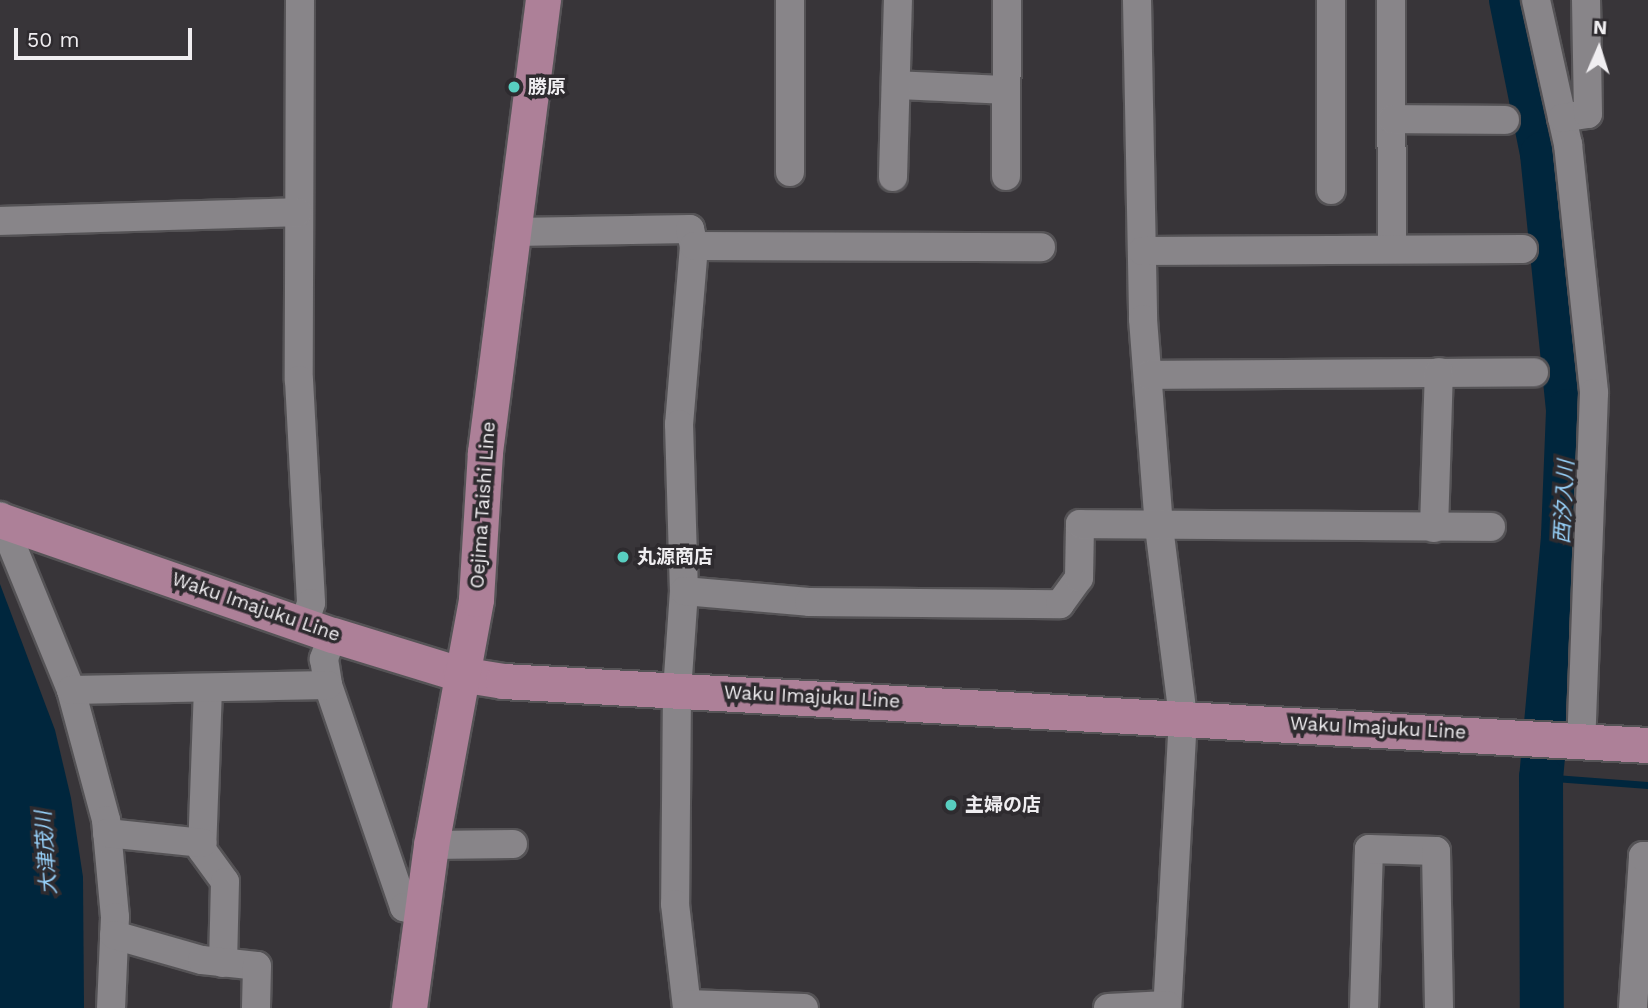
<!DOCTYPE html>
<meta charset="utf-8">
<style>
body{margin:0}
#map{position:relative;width:1648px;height:1008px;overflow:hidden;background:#383539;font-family:"Work Sans","Noto Sans JP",sans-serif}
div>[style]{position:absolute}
.water>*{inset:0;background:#00263d}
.stream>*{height:7px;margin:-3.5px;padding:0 3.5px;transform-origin:3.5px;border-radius:3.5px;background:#00263d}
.river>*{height:44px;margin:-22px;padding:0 22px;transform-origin:22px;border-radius:22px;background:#00263d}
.roads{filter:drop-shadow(2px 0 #555356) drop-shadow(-2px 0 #555356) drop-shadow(0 2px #555356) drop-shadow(0 -2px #555356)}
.minor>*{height:28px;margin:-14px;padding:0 14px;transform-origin:14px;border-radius:14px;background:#888589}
.major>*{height:35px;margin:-17.5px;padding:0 17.5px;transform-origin:17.5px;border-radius:17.5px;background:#ad8098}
.dots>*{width:19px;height:19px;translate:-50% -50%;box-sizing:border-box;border:4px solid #2e2b2f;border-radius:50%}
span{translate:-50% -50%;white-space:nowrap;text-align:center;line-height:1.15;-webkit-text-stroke:7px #2e2b2f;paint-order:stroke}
.poi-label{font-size:19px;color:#f0eef1;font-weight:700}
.left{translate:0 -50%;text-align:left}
.street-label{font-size:19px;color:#f0eef1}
.water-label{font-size:21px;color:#97d1fa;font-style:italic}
.north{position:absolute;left:1564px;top:14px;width:70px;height:70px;-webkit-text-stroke:5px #2e2b2f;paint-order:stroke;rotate:3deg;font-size:19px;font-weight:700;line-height:28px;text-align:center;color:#f0eef1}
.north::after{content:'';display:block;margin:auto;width:24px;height:32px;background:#f0eef1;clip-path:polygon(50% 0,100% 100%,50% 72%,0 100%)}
.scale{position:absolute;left:14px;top:28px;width:178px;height:32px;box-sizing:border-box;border:4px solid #f0eef1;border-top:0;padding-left:9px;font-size:21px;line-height:24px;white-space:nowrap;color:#f0eef1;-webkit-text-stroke:5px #2e2b2f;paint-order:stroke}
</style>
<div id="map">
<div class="water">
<i style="clip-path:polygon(0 584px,55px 730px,71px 798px,83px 877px,84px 1008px,0 1008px)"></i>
</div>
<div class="stream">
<i style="left:1541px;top:777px;width:107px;rotate:4.3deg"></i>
</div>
<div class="river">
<i style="left:1511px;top:0;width:157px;rotate:78.6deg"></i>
<i style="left:1542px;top:154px;width:258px;rotate:84.2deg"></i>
<i style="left:1568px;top:411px;width:126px;rotate:92.3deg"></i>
<i style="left:1563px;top:537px;width:241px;rotate:95.2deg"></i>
<i style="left:1541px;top:777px;width:231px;rotate:89.8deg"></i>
</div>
<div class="roads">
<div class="minor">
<i style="left:300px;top:0;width:380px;rotate:90.2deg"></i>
<i style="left:299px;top:380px;width:223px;rotate:86.9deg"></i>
<i style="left:311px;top:603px;width:23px;rotate:108deg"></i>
<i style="left:1137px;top:0;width:319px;rotate:88.9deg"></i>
<i style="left:1143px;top:319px;width:209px;rotate:85.6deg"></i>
<i style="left:1159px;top:527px;width:192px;rotate:82.8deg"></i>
<i style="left:1183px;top:717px;width:291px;rotate:93.1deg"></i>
<i style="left:1331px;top:0;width:190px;rotate:90deg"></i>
<i style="left:1391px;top:0;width:249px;rotate:89.8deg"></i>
<i style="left:1536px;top:0;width:148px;rotate:77.5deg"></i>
<i style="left:1568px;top:144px;width:250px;rotate:84deg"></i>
<i style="left:1594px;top:393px;width:348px;rotate:92.1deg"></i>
<i style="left:896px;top:85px;width:110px;rotate:2.6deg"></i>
<i style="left:1562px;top:118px;width:26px;rotate:-9deg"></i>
<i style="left:1588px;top:114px;width:114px;rotate:-91deg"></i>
<i style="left:1392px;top:119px;width:113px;rotate:0.5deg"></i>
<i style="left:790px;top:172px;width:172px;rotate:-90deg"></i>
<i style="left:1006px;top:176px;width:176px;rotate:-89.7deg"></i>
<i style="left:893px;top:177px;width:177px;rotate:-88.4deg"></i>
<i style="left:0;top:221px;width:298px;rotate:-1.7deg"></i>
<i style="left:514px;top:232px;width:176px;rotate:-1deg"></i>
<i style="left:690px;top:229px;width:17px;rotate:77deg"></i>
<i style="left:694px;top:246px;width:179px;rotate:94.8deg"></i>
<i style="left:679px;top:424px;width:167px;rotate:88.3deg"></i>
<i style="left:684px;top:591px;width:99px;rotate:94deg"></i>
<i style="left:677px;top:690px;width:214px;rotate:90.5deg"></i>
<i style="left:675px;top:904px;width:105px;rotate:83.4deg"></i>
<i style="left:694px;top:246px;width:347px;rotate:0.2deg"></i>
<i style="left:1142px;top:251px;width:381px;rotate:-0.3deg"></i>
<i style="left:1148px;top:375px;width:386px;rotate:-0.4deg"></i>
<i style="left:0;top:516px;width:188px;rotate:67.8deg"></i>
<i style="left:71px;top:690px;width:135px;rotate:74.9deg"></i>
<i style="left:106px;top:820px;width:97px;rotate:84.7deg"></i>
<i style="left:115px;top:917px;width:91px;rotate:92.5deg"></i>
<i style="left:1434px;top:528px;width:156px;rotate:-88.2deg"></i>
<i style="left:684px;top:591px;width:125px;rotate:5deg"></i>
<i style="left:809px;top:602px;width:251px;rotate:0.5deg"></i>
<i style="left:1060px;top:604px;width:32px;rotate:-54deg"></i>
<i style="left:1079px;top:578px;width:54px;rotate:-88.9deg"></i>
<i style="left:1080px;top:524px;width:411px;rotate:0.4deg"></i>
<i style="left:333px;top:635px;width:26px;rotate:111deg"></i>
<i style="left:324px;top:659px;width:26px;rotate:81deg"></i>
<i style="left:328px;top:685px;width:235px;rotate:71.1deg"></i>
<i style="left:404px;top:907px;width:21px;rotate:17deg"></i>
<i style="left:208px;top:688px;width:162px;rotate:92.1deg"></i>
<i style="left:202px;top:850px;width:39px;rotate:54deg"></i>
<i style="left:225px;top:882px;width:81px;rotate:91.4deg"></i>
<i style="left:71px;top:690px;width:257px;rotate:-1.1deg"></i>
<i style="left:107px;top:833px;width:96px;rotate:6deg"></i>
<i style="left:431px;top:845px;width:82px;rotate:-0.7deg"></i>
<i style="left:114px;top:935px;width:91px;rotate:15.9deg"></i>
<i style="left:202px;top:960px;width:55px;rotate:6.2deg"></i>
<i style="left:257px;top:966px;width:42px;rotate:91.4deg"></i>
<i style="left:687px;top:1004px;width:117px;rotate:2deg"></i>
<i style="left:1108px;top:1008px;width:59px;rotate:-2.9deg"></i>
<i style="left:1364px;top:1008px;width:159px;rotate:-88.2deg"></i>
<i style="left:1369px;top:849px;width:67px;rotate:1.7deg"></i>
<i style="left:1436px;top:851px;width:157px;rotate:88.9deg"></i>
<i style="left:1633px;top:1008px;width:152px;rotate:-86.2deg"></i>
<i style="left:1643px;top:856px;width:5px"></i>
</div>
<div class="major">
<i style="left:0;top:520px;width:352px;rotate:19.1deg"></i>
<i style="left:333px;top:635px;width:133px;rotate:17.1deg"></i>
<i style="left:460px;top:674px;width:44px;rotate:9.2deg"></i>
<i style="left:503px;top:681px;width:1147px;rotate:3.2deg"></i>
<i style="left:409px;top:1008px;width:164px;rotate:-82.3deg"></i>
<i style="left:431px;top:845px;width:250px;rotate:-79.6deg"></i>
<i style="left:476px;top:599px;width:147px;rotate:-86.5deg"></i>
<i style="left:485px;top:452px;width:456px;rotate:-82.7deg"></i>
</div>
</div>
<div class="dots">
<i style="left:514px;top:87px;background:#58cec0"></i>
<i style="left:623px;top:557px;background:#58cec0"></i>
<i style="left:951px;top:805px;background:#58cec0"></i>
</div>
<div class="poi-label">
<span class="left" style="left:528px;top:87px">勝原</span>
<span class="left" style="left:637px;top:557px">丸源商店</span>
<span class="left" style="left:965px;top:805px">主婦の店</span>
</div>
<div class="street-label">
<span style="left:483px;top:505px;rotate:-86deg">Oejima Taishi Line</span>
<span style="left:256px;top:607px;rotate:19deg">Waku Imajuku Line</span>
<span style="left:812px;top:697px;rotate:3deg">Waku Imajuku Line</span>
<span style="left:1378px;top:728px;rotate:3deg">Waku Imajuku Line</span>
</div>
<div class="water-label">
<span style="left:1564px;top:502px;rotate:-87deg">西汐入川</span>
<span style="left:46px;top:853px;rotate:-94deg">大津茂川</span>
</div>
<div class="north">N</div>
<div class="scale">50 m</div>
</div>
